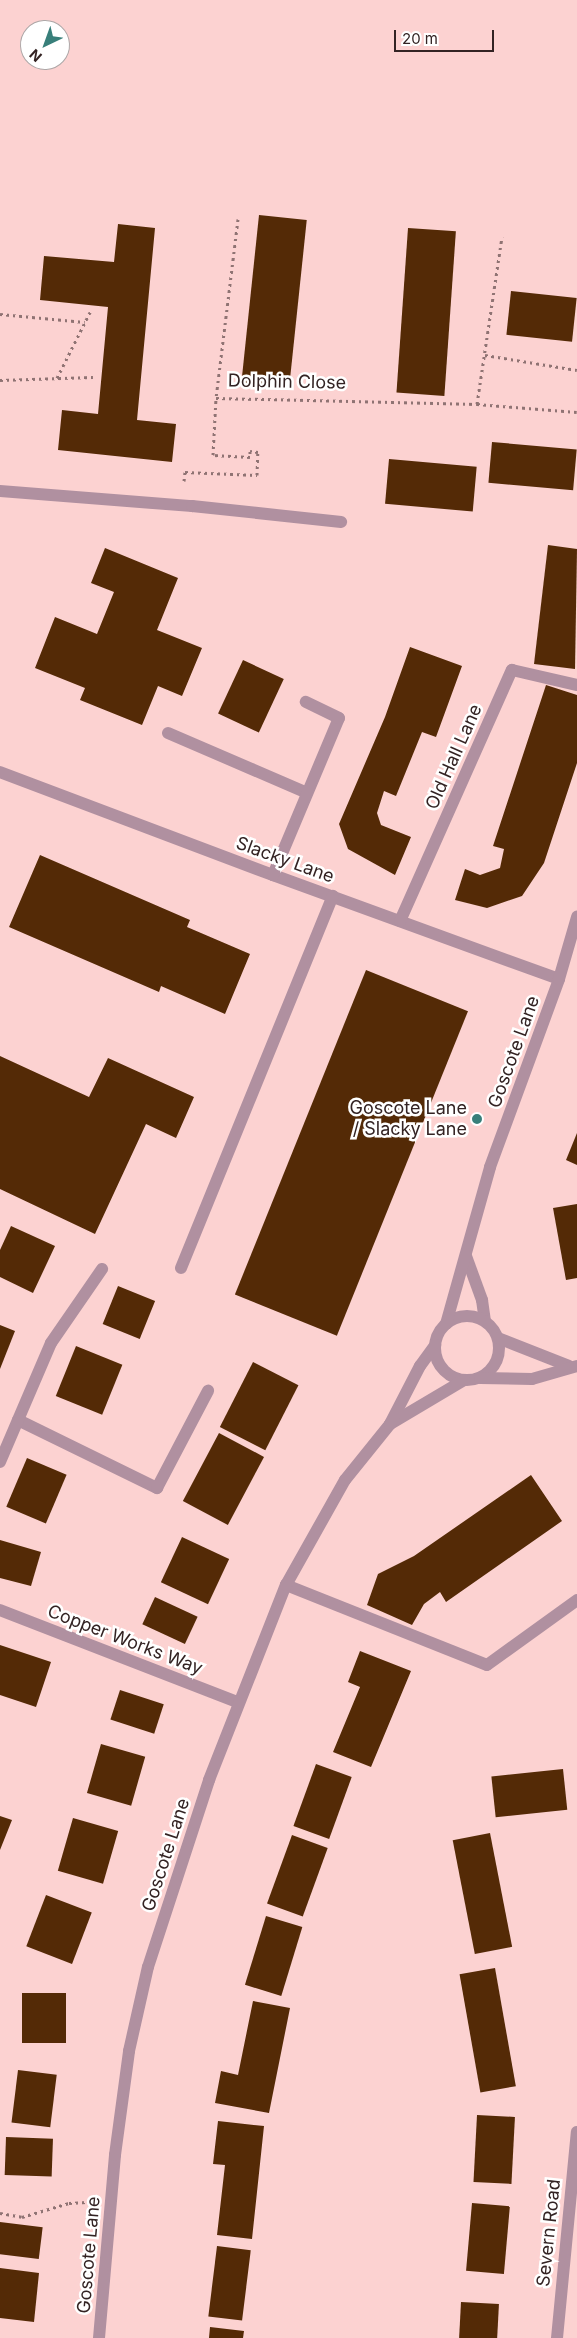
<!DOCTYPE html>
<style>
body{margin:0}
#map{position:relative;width:577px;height:2338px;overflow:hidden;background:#fcd2d1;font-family:Inter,sans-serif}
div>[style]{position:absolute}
.building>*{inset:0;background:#542a06;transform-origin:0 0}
.path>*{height:3px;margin-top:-1.5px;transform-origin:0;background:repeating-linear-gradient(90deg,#8f7373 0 2.5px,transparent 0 6.5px)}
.minor>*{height:12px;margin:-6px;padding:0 6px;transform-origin:6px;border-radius:6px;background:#b090a0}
.minor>.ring{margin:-6px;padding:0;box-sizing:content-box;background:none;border:12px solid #b090a0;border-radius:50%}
.dots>*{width:14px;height:14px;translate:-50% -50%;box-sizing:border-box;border:2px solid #fff;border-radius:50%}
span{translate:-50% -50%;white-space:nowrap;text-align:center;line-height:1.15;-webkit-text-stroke:5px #fff;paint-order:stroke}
.street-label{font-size:18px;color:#332323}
.poi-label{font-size:18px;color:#332323}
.right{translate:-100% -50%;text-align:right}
.north{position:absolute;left:20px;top:20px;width:50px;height:50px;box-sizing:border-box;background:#fff;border:1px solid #ada7a7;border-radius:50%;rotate:222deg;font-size:14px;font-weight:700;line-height:20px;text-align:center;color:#332323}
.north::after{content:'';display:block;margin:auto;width:18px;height:22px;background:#387f7a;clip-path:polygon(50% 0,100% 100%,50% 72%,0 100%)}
.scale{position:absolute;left:394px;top:30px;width:100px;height:22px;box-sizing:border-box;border:2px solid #332323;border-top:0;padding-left:6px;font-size:15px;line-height:18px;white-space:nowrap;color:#332323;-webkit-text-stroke:4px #fff;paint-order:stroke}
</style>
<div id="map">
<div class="building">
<i style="left:259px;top:215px;width:48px;height:170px;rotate:6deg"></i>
<i style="clip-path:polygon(118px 224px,155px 228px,137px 420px,176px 424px,172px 462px,58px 450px,62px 410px,98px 414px,108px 307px,40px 300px,44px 256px,114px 262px)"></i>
<i style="left:408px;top:228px;width:48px;height:165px;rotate:4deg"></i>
<i style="left:511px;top:291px;width:66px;height:44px;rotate:6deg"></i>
<i style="left:492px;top:442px;width:85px;height:41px;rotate:5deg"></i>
<i style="left:389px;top:459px;width:88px;height:45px;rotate:5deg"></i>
<i style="clip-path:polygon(548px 545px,577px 549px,575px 669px,534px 664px)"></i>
<i style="clip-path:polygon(105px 548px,178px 578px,157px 630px,202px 648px,182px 696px,158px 686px,142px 725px,80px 700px,85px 688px,35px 668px,55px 617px,97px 634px,114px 592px,91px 583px)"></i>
<i style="clip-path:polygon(410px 647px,462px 666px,436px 737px,422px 732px,396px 796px,384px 791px,377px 813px,381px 825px,411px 837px,395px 875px,348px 849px,339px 824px,385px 717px)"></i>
<i style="left:243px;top:660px;width:45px;height:59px;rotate:25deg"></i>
<i style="clip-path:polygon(546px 685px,577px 695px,577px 763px,544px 863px,522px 896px,487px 908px,455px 900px,465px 869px,480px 875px,500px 868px,504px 849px,493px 846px)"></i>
<i style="clip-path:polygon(40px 855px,190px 920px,187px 927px,250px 954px,225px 1014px,161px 986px,159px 992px,9px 927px)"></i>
<i style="left:366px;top:970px;width:110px;height:350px;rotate:22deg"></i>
<i style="clip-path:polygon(0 1056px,89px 1097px,108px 1058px,194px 1097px,176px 1138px,146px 1124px,95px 1234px,0 1189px)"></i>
<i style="clip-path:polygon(577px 1133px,577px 1165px,566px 1160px)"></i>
<i style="clip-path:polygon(577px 1204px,577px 1278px,566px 1280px,553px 1208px)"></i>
<i style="clip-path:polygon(11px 1226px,55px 1246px,33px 1293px,0 1277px,0 1250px)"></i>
<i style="left:118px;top:1286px;width:40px;height:41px;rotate:22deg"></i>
<i style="clip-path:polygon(0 1325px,15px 1331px,0 1369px)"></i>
<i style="left:76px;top:1346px;width:50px;height:54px;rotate:22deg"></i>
<i style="left:253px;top:1362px;width:51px;height:73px;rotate:27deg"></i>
<i style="left:219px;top:1433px;width:51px;height:77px;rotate:28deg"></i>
<i style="left:27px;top:1458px;width:43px;height:53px;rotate:23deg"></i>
<i style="clip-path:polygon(531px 1475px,562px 1521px,446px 1602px,440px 1592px,424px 1604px,412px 1625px,367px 1605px,378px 1574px,414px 1556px)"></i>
<i style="left:182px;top:1537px;width:52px;height:50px;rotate:25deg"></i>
<i style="clip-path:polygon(0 1540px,41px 1552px,31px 1586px,0 1578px)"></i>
<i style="left:155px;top:1597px;width:47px;height:30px;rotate:25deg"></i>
<i style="clip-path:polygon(0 1645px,51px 1662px,36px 1707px,0 1695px)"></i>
<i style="clip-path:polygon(360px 1651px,411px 1671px,371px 1767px,333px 1752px,360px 1687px,348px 1682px)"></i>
<i style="left:120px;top:1690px;width:46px;height:31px;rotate:18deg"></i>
<i style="left:101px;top:1744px;width:46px;height:51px;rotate:16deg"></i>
<i style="left:316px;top:1764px;width:38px;height:66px;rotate:20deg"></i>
<i style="left:563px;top:1769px;width:41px;height:72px;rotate:84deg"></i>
<i style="clip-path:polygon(0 1816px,12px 1820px,0 1850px)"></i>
<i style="left:73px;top:1818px;width:47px;height:55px;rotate:16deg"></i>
<i style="left:490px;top:1833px;width:116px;height:38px;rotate:79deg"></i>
<i style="left:292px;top:1835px;width:38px;height:73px;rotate:20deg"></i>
<i style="left:46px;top:1895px;width:49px;height:55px;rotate:21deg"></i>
<i style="left:266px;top:1916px;width:38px;height:72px;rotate:17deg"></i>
<i style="left:495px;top:1968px;width:120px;height:36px;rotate:80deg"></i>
<i style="left:22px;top:1993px;width:44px;height:50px"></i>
<i style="clip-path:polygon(253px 2001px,290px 2008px,269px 2113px,215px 2103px,221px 2071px,238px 2075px)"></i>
<i style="left:18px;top:2070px;width:39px;height:53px;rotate:7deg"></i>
<i style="left:477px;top:2115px;width:38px;height:67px;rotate:3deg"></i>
<i style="clip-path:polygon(218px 2121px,264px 2126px,252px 2239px,217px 2235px,225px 2165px,213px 2164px)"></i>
<i style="left:6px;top:2137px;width:47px;height:38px;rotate:2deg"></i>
<i style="left:472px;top:2203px;width:38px;height:68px;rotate:5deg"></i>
<i style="left:0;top:2222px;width:43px;height:32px;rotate:7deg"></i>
<i style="left:217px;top:2246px;width:34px;height:71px;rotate:7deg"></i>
<i style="clip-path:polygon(0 2268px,39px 2273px,34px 2322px,0 2318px)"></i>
<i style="left:461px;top:2302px;width:38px;height:36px;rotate:3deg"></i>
<i style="clip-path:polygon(210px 2327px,244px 2331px,243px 2338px,209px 2338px)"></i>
</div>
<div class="path">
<i style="left:238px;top:219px;width:180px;rotate:97deg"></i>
<i style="left:216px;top:398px;width:261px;rotate:1.3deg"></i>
<i style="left:477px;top:404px;width:100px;rotate:4.6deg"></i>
<i style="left:0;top:314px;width:85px;rotate:5.4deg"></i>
<i style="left:485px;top:355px;width:93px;rotate:9.3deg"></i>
<i style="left:57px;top:378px;width:74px;rotate:-63.4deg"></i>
<i style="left:0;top:380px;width:93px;rotate:-1.8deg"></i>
<i style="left:477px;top:404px;width:169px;rotate:-81.5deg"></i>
<i style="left:184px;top:481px;width:9px;rotate:-84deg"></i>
<i style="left:185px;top:472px;width:72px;rotate:2.4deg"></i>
<i style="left:257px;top:475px;width:23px;rotate:-88deg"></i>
<i style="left:258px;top:452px;width:8px;rotate:-173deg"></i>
<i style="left:250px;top:451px;width:6px;rotate:90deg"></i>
<i style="left:250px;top:457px;width:37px;rotate:-177deg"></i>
<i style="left:213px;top:455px;width:57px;rotate:-87deg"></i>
<i style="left:0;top:2213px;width:22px;rotate:10deg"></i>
<i style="left:22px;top:2217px;width:49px;rotate:-16.6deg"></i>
<i style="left:69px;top:2203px;width:18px;rotate:-3deg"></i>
</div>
<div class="minor">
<i style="left:0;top:491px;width:193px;rotate:4.5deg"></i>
<i style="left:192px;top:506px;width:150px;rotate:6.1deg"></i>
<i style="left:168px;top:733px;width:151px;rotate:23.3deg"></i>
<i style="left:0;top:772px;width:292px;rotate:20.7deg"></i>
<i style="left:273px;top:875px;width:304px;rotate:20deg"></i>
<i style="left:273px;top:875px;width:170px;rotate:-67.2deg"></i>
<i style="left:339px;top:718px;width:37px;rotate:-154deg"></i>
<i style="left:400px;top:921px;width:275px;rotate:-66deg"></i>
<i style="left:512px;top:670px;width:67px;rotate:13deg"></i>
<i style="left:466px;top:1256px;width:47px;rotate:70deg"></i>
<i style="left:482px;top:1300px;width:21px;rotate:82deg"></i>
<i style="left:181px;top:1268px;width:402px;rotate:-67.8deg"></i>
<i class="ring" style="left:435px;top:1316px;width:52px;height:52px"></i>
<i style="left:446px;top:1324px;width:163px;rotate:-74.3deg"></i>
<i style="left:490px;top:1167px;width:200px;rotate:-69.8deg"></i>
<i style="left:559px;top:979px;width:65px;rotate:-73.8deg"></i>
<i style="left:498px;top:1338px;width:76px;rotate:21.5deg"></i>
<i style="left:480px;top:1378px;width:52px;rotate:1.1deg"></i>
<i style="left:532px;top:1379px;width:47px;rotate:-16.1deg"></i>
<i style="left:18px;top:1420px;width:155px;rotate:26.1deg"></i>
<i style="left:157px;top:1488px;width:110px;rotate:-62.3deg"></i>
<i style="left:390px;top:1424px;width:86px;rotate:-30.7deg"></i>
<i style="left:0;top:1462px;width:129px;rotate:-66.8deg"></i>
<i style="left:51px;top:1343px;width:90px;rotate:-55.4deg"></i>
<i style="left:286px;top:1585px;width:216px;rotate:21.7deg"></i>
<i style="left:487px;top:1665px;width:111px;rotate:-35.8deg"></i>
<i style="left:0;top:1610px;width:254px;rotate:21.2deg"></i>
<i style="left:99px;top:2338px;width:184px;rotate:-85deg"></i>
<i style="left:115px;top:2155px;width:105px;rotate:-82.3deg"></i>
<i style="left:129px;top:2051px;width:86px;rotate:-77.3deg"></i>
<i style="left:148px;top:1967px;width:197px;rotate:-71.9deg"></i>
<i style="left:209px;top:1780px;width:210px;rotate:-68.5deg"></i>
<i style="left:286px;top:1585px;width:120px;rotate:-60.7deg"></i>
<i style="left:345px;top:1480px;width:72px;rotate:-51.2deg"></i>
<i style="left:390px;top:1424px;width:65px;rotate:-62.7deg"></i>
<i style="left:420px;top:1366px;width:26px;rotate:-54deg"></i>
<i style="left:557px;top:2338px;width:207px;rotate:-84.5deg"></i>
</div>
<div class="dots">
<i style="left:477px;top:1119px;background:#387f7a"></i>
</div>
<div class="street-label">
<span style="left:287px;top:382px;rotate:1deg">Dolphin Close</span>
<span style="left:454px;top:757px;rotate:-66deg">Old Hall Lane</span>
<span style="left:285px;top:860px;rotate:20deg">Slacky Lane</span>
<span style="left:514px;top:1052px;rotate:-70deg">Goscote Lane</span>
<span style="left:125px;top:1640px;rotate:21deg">Copper Works Way</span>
<span style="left:166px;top:1855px;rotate:-72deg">Goscote Lane</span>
<span style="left:549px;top:2233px;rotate:-84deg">Severn Road</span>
<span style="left:89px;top:2255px;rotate:-85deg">Goscote Lane</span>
</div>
<div class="poi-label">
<span class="right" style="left:467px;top:1119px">Goscote Lane<br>/ Slacky Lane</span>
</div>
<div class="north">N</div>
<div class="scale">20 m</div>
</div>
